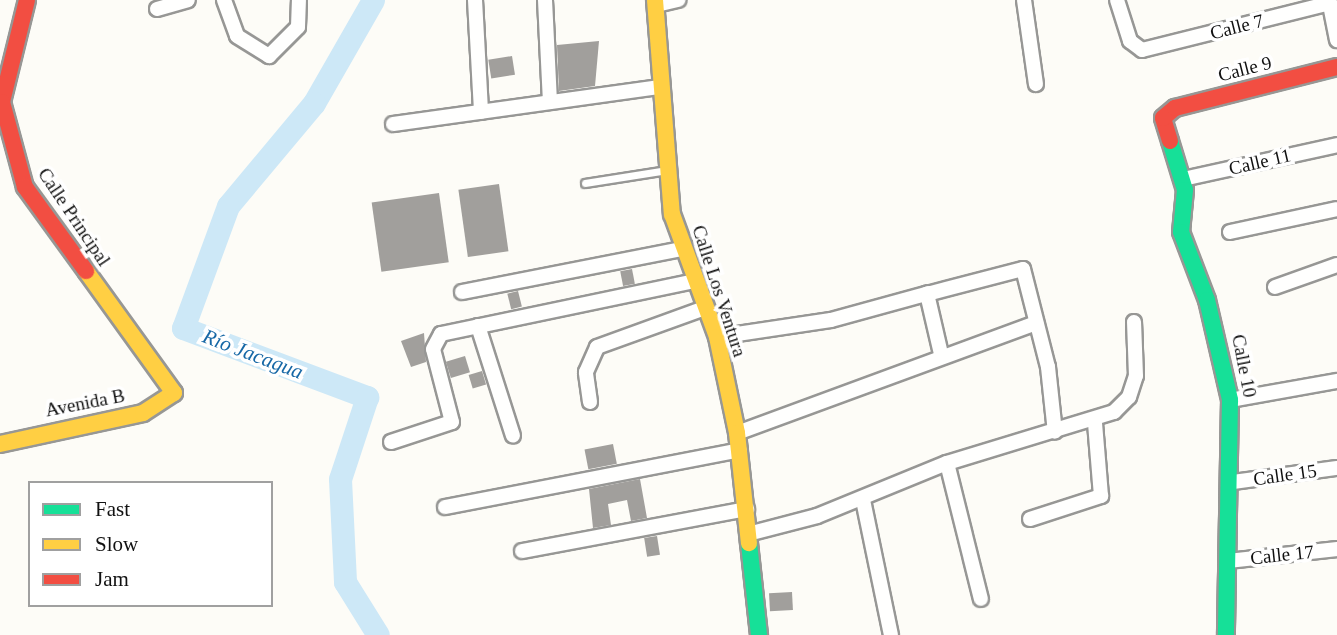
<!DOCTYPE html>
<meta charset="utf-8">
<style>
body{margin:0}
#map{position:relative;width:1337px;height:635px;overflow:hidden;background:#fdfcf7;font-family:Georgia,serif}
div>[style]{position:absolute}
.river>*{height:23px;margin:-11.5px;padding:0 11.5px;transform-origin:11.5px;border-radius:11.5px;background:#cde8f7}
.building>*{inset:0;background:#a19f9c;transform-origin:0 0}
.roads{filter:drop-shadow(2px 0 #979795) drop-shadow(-2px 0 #979795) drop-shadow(0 2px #979795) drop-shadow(0 -2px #979795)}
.lane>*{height:7px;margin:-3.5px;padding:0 3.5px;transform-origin:3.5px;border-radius:3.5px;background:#fffffe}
.street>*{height:14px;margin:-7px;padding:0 7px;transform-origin:7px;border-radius:7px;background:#fffffe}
.fast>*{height:16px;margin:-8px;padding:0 8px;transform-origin:8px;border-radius:8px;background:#16e098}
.slow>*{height:16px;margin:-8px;padding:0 8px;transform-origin:8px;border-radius:8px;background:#ffcf43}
.jam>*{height:16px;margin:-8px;padding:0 8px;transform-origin:8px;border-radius:8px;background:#f24e42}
span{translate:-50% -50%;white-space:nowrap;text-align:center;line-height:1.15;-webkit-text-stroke:7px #fff;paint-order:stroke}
.street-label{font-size:19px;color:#111}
.water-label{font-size:21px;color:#1768a6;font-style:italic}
.legend{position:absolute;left:28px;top:481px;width:245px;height:126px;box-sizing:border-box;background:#fff;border:2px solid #a0a0a0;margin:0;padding:9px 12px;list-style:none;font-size:21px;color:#111}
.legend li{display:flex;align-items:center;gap:14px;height:35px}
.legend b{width:35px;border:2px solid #a0a0a0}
</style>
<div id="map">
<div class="river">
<i style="left:373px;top:0;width:119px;rotate:119.8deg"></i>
<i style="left:314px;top:103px;width:134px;rotate:129.9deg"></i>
<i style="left:228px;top:206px;width:130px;rotate:110.2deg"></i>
<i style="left:183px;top:328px;width:197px;rotate:20.6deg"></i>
<i style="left:367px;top:397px;width:86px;rotate:108.2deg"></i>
<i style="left:340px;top:479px;width:103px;rotate:87.2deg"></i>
<i style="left:345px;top:582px;width:62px;rotate:58.1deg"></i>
</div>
<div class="building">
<i style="clip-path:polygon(599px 41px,595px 86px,559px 91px,557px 45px)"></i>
<i style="left:512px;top:56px;width:19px;height:24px;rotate:81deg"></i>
<i style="left:499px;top:184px;width:68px;height:41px;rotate:82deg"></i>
<i style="left:439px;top:193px;width:70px;height:68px;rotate:82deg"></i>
<i style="left:632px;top:269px;width:15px;height:12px;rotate:79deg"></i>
<i style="left:518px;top:291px;width:16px;height:11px;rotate:76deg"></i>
<i style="clip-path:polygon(424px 333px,426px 362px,411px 367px,401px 341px)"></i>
<i style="left:465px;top:356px;width:17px;height:20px;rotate:73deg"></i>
<i style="left:482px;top:371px;width:14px;height:14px;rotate:73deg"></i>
<i style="left:613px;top:444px;width:20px;height:29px;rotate:79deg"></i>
<i style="clip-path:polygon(640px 479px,647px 518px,631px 521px,627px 500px,608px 504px,611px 525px,593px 528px,589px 489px)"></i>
<i style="left:657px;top:536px;width:19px;height:13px;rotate:81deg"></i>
<i style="left:792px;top:592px;width:18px;height:23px;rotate:87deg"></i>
</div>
<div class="roads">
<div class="lane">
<i style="left:585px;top:183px;width:83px;rotate:-9deg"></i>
</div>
<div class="street">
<i style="left:224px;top:0;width:38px;rotate:70deg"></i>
<i style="left:237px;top:36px;width:38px;rotate:32deg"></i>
<i style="left:269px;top:56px;width:41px;rotate:-45deg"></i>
<i style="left:298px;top:27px;width:27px;rotate:-88deg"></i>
<i style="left:475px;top:0;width:112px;rotate:86.9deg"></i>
<i style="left:545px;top:0;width:102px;rotate:87.2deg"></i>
<i style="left:1024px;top:0;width:85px;rotate:81.9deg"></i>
<i style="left:1117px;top:0;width:43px;rotate:72.4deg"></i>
<i style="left:1130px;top:41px;width:15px;rotate:37deg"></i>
<i style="left:1142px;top:50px;width:194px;rotate:-14deg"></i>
<i style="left:1329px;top:0;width:41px;rotate:78.7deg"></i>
<i style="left:656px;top:5px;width:23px;rotate:-13deg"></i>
<i style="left:157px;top:9px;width:32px;rotate:-16deg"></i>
<i style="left:393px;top:124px;width:270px;rotate:-7.9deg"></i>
<i style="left:1183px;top:179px;width:158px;rotate:-12.4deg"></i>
<i style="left:1230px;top:232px;width:109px;rotate:-12.1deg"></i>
<i style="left:1275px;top:287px;width:66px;rotate:-19.5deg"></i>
<i style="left:462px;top:292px;width:224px;rotate:-11.1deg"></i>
<i style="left:478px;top:326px;width:115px;rotate:72.3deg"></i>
<i style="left:717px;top:337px;width:115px;rotate:-8.5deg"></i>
<i style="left:831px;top:320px;width:102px;rotate:-15.4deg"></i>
<i style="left:941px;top:354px;width:62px;rotate:-103.1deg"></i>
<i style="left:927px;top:294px;width:99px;rotate:-14.6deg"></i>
<i style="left:1023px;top:269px;width:101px;rotate:75.7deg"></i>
<i style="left:1048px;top:367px;width:65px;rotate:83.9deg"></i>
<i style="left:1230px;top:400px;width:109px;rotate:-10.1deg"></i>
<i style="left:590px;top:402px;width:30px;rotate:-98deg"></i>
<i style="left:586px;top:372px;width:27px;rotate:-66deg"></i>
<i style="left:597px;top:347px;width:115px;rotate:-19.9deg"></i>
<i style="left:737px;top:433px;width:319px;rotate:-20.2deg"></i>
<i style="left:391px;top:442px;width:64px;rotate:-18.2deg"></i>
<i style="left:452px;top:422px;width:75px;rotate:-104.6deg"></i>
<i style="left:433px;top:349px;width:17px;rotate:-62deg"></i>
<i style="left:441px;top:334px;width:258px;rotate:-11.8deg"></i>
<i style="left:947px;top:463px;width:140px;rotate:76deg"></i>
<i style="left:1233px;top:482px;width:105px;rotate:-7.7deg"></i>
<i style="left:863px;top:500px;width:138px;rotate:78.3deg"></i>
<i style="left:445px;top:507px;width:300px;rotate:-10.9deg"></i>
<i style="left:1030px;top:519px;width:75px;rotate:-17.9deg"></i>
<i style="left:1101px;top:496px;width:73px;rotate:-94.7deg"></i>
<i style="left:748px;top:534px;width:71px;rotate:-14.6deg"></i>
<i style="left:817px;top:516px;width:140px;rotate:-22.2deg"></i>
<i style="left:947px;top:463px;width:175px;rotate:-17deg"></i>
<i style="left:1114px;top:412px;width:21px;rotate:-45deg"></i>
<i style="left:1129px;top:397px;width:22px;rotate:-72deg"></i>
<i style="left:1136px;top:376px;width:54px;rotate:-92.1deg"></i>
<i style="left:522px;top:551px;width:229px;rotate:-10.6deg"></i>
<i style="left:1228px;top:561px;width:110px;rotate:-6.3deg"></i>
</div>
<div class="fast">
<i style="left:1170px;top:141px;width:51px;rotate:73deg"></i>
<i style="left:1185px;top:190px;width:42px;rotate:95.4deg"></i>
<i style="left:1181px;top:232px;width:73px;rotate:69.1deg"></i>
<i style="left:1207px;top:300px;width:103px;rotate:77deg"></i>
<i style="left:1230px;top:400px;width:235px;rotate:91deg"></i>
<i style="left:749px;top:543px;width:93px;rotate:83.8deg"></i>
</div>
<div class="slow">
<i style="left:655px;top:0;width:215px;rotate:85.5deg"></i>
<i style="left:672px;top:214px;width:131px;rotate:69.9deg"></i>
<i style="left:717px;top:337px;width:98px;rotate:78.2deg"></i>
<i style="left:737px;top:433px;width:111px;rotate:83.8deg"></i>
<i style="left:0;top:444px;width:146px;rotate:-12.2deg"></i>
<i style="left:143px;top:413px;width:37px;rotate:-33deg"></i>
<i style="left:174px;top:393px;width:150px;rotate:-125.8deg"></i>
</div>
<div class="jam">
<i style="left:27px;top:0;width:105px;rotate:103.8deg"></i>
<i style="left:2px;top:102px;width:88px;rotate:74.9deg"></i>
<i style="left:25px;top:187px;width:104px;rotate:54deg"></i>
<i style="left:1170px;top:141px;width:24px;rotate:-107deg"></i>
<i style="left:1163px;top:118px;width:16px;rotate:-40deg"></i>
<i style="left:1175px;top:108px;width:167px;rotate:-14.2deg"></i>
</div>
</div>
<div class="street-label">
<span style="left:1237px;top:27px;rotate:-14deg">Calle 7</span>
<span style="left:1245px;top:69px;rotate:-14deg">Calle 9</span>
<span style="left:1260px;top:162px;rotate:-13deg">Calle 11</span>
<span style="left:74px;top:217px;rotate:56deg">Calle Principal</span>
<span style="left:719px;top:291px;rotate:72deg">Calle Los Ventura</span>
<span style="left:1244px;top:366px;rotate:79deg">Calle 10</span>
<span style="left:85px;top:403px;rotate:-11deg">Avenida B</span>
<span style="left:1285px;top:475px;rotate:-8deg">Calle 15</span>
<span style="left:1282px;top:555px;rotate:-6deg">Calle 17</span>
</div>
<div class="water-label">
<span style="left:253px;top:354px;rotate:21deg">Río Jacagua</span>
</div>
<ul class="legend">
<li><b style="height:9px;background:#16e098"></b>Fast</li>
<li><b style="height:9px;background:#ffcf43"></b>Slow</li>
<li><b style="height:9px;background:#f24e42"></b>Jam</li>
</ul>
</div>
